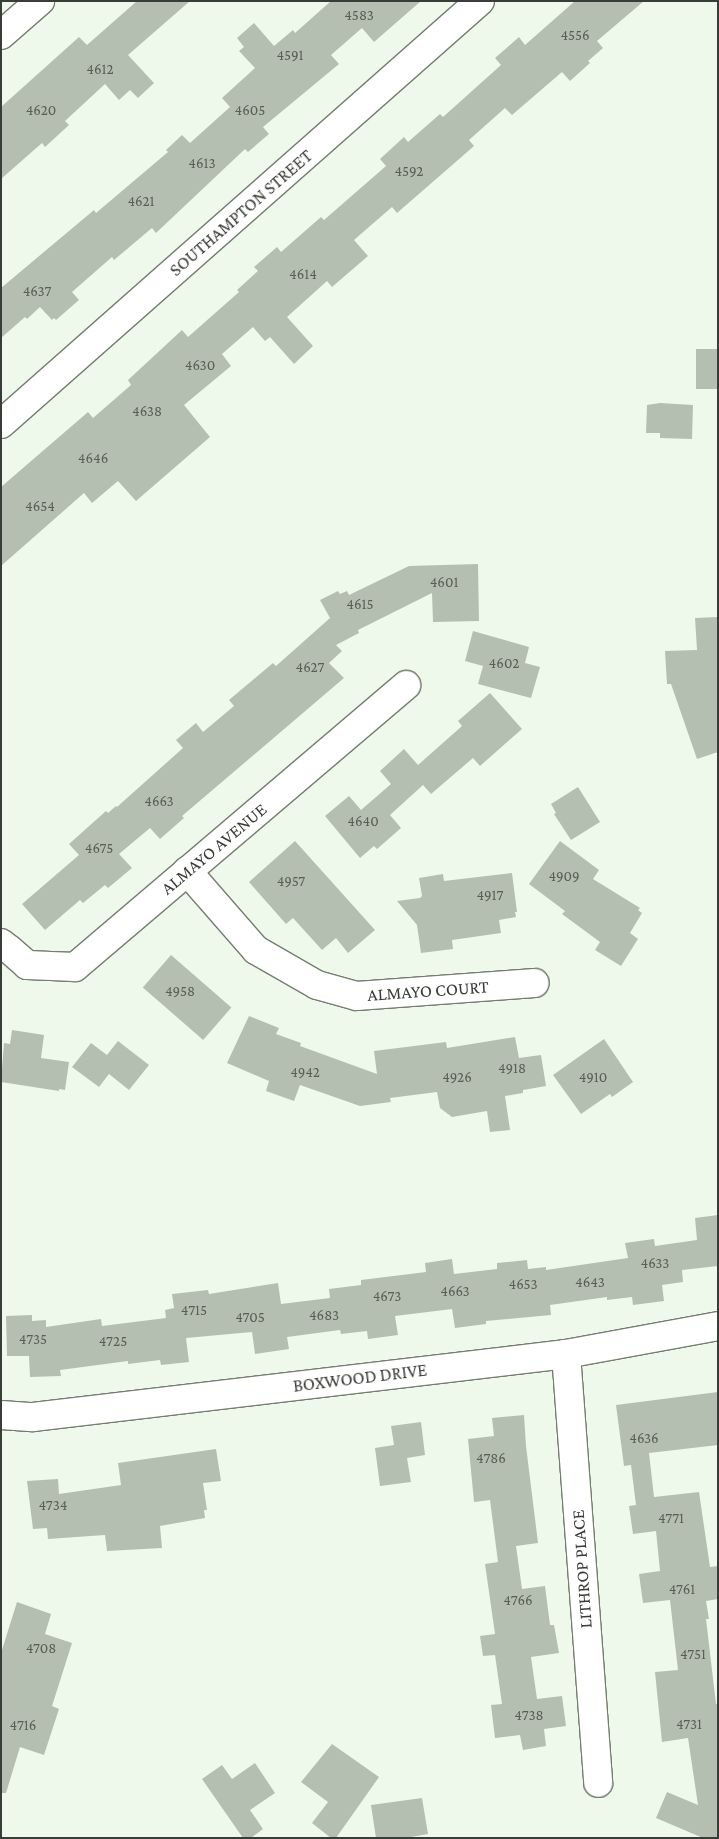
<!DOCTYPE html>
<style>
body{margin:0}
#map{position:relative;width:719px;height:1839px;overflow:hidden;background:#eff9eb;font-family:"Crimson Pro",serif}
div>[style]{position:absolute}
.building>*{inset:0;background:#b5bfb1;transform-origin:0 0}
.roads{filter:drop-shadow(1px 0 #747d70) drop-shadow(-1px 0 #747d70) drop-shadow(0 1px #747d70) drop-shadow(0 -1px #747d70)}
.street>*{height:28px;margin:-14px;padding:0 14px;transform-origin:14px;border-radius:14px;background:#fff}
.secondary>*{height:28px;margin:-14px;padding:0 14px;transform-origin:14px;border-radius:14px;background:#fff}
span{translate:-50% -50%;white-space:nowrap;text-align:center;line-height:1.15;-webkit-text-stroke:4.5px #fff;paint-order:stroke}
.number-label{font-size:15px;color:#585e56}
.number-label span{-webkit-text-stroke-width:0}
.street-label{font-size:18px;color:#393d37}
.frame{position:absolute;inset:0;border:2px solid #393d37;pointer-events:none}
</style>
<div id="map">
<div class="building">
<i style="clip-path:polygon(137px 1px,190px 1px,128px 55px,154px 83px,138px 98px,130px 90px,119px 100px,105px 84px,65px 121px,69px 125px,45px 147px,42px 143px,1px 179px,1px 107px,79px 37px,87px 45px)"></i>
<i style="clip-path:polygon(331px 1px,421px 1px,374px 42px,362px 28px,331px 55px,339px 64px,263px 127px,269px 134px,248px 152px,245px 149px,156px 233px,152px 228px,114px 260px,112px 257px,72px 292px,79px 300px,56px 320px,54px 318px,52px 320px,40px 307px,27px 319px,25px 317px,1px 338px,1px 288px,94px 210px,96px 213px,168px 152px,166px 150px,182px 135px,190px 143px,230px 107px,222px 98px,255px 68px,239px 51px,244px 47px,237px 38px,254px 23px,274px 46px,293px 30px,295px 33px)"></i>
<i style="clip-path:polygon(575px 1px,644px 1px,597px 41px,603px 48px,588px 61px,590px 63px,570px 81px,562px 72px,512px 115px,505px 108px,469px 140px,474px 146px,458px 160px,397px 213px,392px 207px,354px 240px,368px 256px,332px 287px,327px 281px,287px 317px,313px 346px,294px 364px,270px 337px,265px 341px,253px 327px,222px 354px,231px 366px,184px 405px,210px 437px,136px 501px,118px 481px,92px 503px,84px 493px,1px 566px,1px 487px,88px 412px,93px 418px,131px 385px,128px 380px,182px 330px,188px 337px,239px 292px,237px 290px,258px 271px,254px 267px,277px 247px,281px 252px,321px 217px,324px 220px,386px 166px,380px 159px,404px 137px,408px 142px,440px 114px,443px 117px,501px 65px,495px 58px,519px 37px,525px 45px)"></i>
<i style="left:696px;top:349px;width:22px;height:40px"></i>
<i style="clip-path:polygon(660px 403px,693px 405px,692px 439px,660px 438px,660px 433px,646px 433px,647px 405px)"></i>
<i style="clip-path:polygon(478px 564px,479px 621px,433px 622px,432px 593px,358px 630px,359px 633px,336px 645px,342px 651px,329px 663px,344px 678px,182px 816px,184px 818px,160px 839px,150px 828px,119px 854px,132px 868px,108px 888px,105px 885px,83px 903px,80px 900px,45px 930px,22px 904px,79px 855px,69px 844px,106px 811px,108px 813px,116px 806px,117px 807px,183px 748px,176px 740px,196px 723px,203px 732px,234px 706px,229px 700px,273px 663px,276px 666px,330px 618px,320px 600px,338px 591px,340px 594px,347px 591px,349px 595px,409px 566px)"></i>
<i style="clip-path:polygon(718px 617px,718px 752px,697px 759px,671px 684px,667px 684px,665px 651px,697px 650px,695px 618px)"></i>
<i style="clip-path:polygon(473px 631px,529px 647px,525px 663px,540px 667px,531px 698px,478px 684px,483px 666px,465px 661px)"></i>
<i style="clip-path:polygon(490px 693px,522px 729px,480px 766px,473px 758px,431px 794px,423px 785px,390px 815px,401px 828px,377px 849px,374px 846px,360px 858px,325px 816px,349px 796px,361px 810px,391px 784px,380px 771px,404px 749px,418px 765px,462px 726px,458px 721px)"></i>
<i style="clip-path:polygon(578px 787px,600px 822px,571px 840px,554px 814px,556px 813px,551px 804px)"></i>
<i style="clip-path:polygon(295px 841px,375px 930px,348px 953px,336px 938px,322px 950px,293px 918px,286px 924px,249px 882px)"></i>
<i style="clip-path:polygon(560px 841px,599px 870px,593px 879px,640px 908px,638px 910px,642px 913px,630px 933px,638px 939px,621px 966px,595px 950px,600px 942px,562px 914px,565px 911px,529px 884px)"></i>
<i style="clip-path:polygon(512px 873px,517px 912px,515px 912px,516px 917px,499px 920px,501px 933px,452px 940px,453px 949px,421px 953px,417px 925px,397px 901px,420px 898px,422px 896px,419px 878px,443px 874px,444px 881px)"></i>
<i style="left:171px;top:955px;width:80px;height:43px;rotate:41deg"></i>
<i style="clip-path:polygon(249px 1016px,279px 1028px,276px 1034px,301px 1043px,300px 1046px,377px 1074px,374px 1051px,446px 1042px,447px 1048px,515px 1037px,519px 1058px,541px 1055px,546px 1086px,523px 1090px,523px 1093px,505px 1096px,510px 1130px,490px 1132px,487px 1111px,452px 1117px,440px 1108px,437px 1092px,390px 1098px,391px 1102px,360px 1106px,300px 1085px,294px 1101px,266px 1091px,269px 1081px,227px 1063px)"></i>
<i style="clip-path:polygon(12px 1030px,44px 1035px,41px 1058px,69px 1062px,65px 1090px,59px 1089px,59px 1091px,1px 1082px,4px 1043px,10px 1044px)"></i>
<i style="clip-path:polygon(604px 1039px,633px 1082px,612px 1097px,610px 1094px,581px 1114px,553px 1075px)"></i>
<i style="clip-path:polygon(118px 1041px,149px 1065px,129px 1090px,109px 1074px,99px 1087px,72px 1067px,91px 1043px,107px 1055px)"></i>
<i style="clip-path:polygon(718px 1215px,718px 1266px,682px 1270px,683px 1282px,662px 1285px,664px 1301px,633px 1305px,632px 1297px,607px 1300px,607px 1297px,550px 1305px,551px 1315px,486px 1321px,486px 1324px,455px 1328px,452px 1309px,395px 1316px,398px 1335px,368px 1339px,367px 1331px,341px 1334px,340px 1330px,287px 1337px,289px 1349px,255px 1354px,252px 1332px,186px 1338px,189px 1362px,161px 1365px,160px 1360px,128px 1364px,128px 1361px,60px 1370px,61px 1376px,30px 1377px,29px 1356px,7px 1356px,6px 1316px,32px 1315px,32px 1321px,46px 1320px,46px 1327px,101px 1319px,102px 1326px,166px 1318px,165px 1310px,174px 1308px,172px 1294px,208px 1290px,209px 1294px,278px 1283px,281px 1304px,330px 1298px,329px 1289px,361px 1285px,361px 1280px,426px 1272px,425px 1263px,452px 1259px,454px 1274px,497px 1269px,497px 1263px,527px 1260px,528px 1269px,546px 1267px,546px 1270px,628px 1258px,625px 1243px,654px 1239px,655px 1246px,697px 1240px,695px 1218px)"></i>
<i style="clip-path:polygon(718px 1392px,718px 1445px,649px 1453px,654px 1497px,699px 1492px,710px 1567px,718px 1566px,718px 1599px,706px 1601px,709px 1619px,706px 1619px,716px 1704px,718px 1704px,718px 1838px,703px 1838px,656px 1818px,667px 1792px,698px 1805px,688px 1738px,662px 1742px,655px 1672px,678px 1670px,670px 1600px,643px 1603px,639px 1574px,660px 1571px,656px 1531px,633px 1534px,629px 1506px,636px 1505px,631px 1465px,624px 1466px,616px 1405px)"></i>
<i style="clip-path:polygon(524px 1415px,526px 1446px,538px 1543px,516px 1546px,522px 1589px,545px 1586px,550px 1625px,554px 1625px,559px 1653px,531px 1657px,537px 1699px,562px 1696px,566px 1726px,544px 1729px,546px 1746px,523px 1750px,520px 1735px,495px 1738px,491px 1705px,502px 1704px,495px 1655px,483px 1656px,480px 1636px,495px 1634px,485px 1564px,498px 1562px,490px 1500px,474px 1502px,468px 1439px,494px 1436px,492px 1418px)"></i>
<i style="clip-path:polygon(421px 1422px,425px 1455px,407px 1458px,411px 1482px,380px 1486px,375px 1448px,394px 1445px,391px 1426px)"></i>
<i style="clip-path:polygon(216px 1449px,221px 1481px,203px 1483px,207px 1510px,204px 1510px,205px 1518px,160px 1526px,162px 1548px,107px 1551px,105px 1535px,48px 1539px,47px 1528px,33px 1529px,27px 1481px,58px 1479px,59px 1494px,121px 1485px,118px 1463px)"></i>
<i style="clip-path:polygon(17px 1602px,51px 1614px,45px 1634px,72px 1643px,52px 1706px,59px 1709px,44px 1755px,20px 1747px,6px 1793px,1px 1793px,1px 1653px)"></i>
<i style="clip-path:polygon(332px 1744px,379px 1777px,336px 1838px,331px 1838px,312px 1823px,328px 1802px,301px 1782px)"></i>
<i style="clip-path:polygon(255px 1763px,275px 1793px,250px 1810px,263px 1829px,251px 1838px,243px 1838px,202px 1779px,222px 1765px,232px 1779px)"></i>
<i style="clip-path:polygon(422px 1798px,428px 1834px,406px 1838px,376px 1838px,371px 1805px)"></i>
</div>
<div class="roads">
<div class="street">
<i style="left:1px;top:35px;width:52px;rotate:-41.1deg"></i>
<i style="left:1px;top:424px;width:639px;rotate:-41.45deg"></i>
<i style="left:187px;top:871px;width:105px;rotate:48.9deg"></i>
<i style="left:256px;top:950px;width:70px;rotate:29.8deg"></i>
<i style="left:317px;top:985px;width:41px;rotate:15.4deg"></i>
<i style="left:357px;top:996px;width:178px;rotate:-4.2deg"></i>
<i style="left:10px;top:950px;width:23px;rotate:41deg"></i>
<i style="left:27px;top:965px;width:48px;rotate:2.4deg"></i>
<i style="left:75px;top:967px;width:435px;rotate:-40.4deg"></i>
<i style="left:566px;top:1354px;width:430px;rotate:85.7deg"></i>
<i style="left:1px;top:1415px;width:32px;rotate:4deg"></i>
<i style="left:33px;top:1417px;width:537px;rotate:-6.74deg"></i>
<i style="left:566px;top:1354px;width:155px;rotate:-10.4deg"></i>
</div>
<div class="secondary">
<i style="left:1px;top:943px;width:11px;rotate:38deg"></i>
</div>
</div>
<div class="number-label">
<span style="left:359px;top:16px">4583</span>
<span style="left:575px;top:36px">4556</span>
<span style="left:290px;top:56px">4591</span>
<span style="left:100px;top:70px">4612</span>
<span style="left:41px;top:111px">4620</span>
<span style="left:250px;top:111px">4605</span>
<span style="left:202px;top:164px">4613</span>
<span style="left:409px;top:172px">4592</span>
<span style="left:141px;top:202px">4621</span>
<span style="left:303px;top:275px">4614</span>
<span style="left:37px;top:292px">4637</span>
<span style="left:200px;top:366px">4630</span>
<span style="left:147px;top:412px">4638</span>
<span style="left:93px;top:459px">4646</span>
<span style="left:40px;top:507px">4654</span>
<span style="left:444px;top:583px">4601</span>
<span style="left:360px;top:605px">4615</span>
<span style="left:504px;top:664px">4602</span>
<span style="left:310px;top:668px">4627</span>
<span style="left:159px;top:802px">4663</span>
<span style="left:363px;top:822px">4640</span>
<span style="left:99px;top:849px">4675</span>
<span style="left:564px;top:877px">4909</span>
<span style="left:291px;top:882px">4957</span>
<span style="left:490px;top:896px">4917</span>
<span style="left:180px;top:992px">4958</span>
<span style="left:512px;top:1069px">4918</span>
<span style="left:305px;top:1073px">4942</span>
<span style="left:457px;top:1078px">4926</span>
<span style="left:593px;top:1078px">4910</span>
<span style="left:655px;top:1264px">4633</span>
<span style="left:590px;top:1283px">4643</span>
<span style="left:523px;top:1285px">4653</span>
<span style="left:455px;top:1292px">4663</span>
<span style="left:387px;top:1297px">4673</span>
<span style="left:194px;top:1311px">4715</span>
<span style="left:324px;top:1316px">4683</span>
<span style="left:250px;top:1318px">4705</span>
<span style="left:33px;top:1340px">4735</span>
<span style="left:113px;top:1342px">4725</span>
<span style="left:644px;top:1439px">4636</span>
<span style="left:491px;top:1459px">4786</span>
<span style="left:53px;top:1506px">4734</span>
<span style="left:671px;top:1519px">4771</span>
<span style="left:682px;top:1590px">4761</span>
<span style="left:518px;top:1601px">4766</span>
<span style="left:41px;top:1649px">4708</span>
<span style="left:693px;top:1655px">4751</span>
<span style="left:529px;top:1716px">4738</span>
<span style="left:689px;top:1725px">4731</span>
<span style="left:23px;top:1726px">4716</span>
</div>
<div class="street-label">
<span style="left:241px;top:213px;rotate:-41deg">SOUTHAMPTON STREET</span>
<span style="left:214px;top:849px;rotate:-40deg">ALMAYO AVENUE</span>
<span style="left:428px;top:991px;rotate:-4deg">ALMAYO COURT</span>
<span style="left:360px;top:1378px;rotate:-7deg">BOXWOOD DRIVE</span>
<span style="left:582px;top:1569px;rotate:-94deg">LITHROP PLACE</span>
</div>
<div class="frame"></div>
</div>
